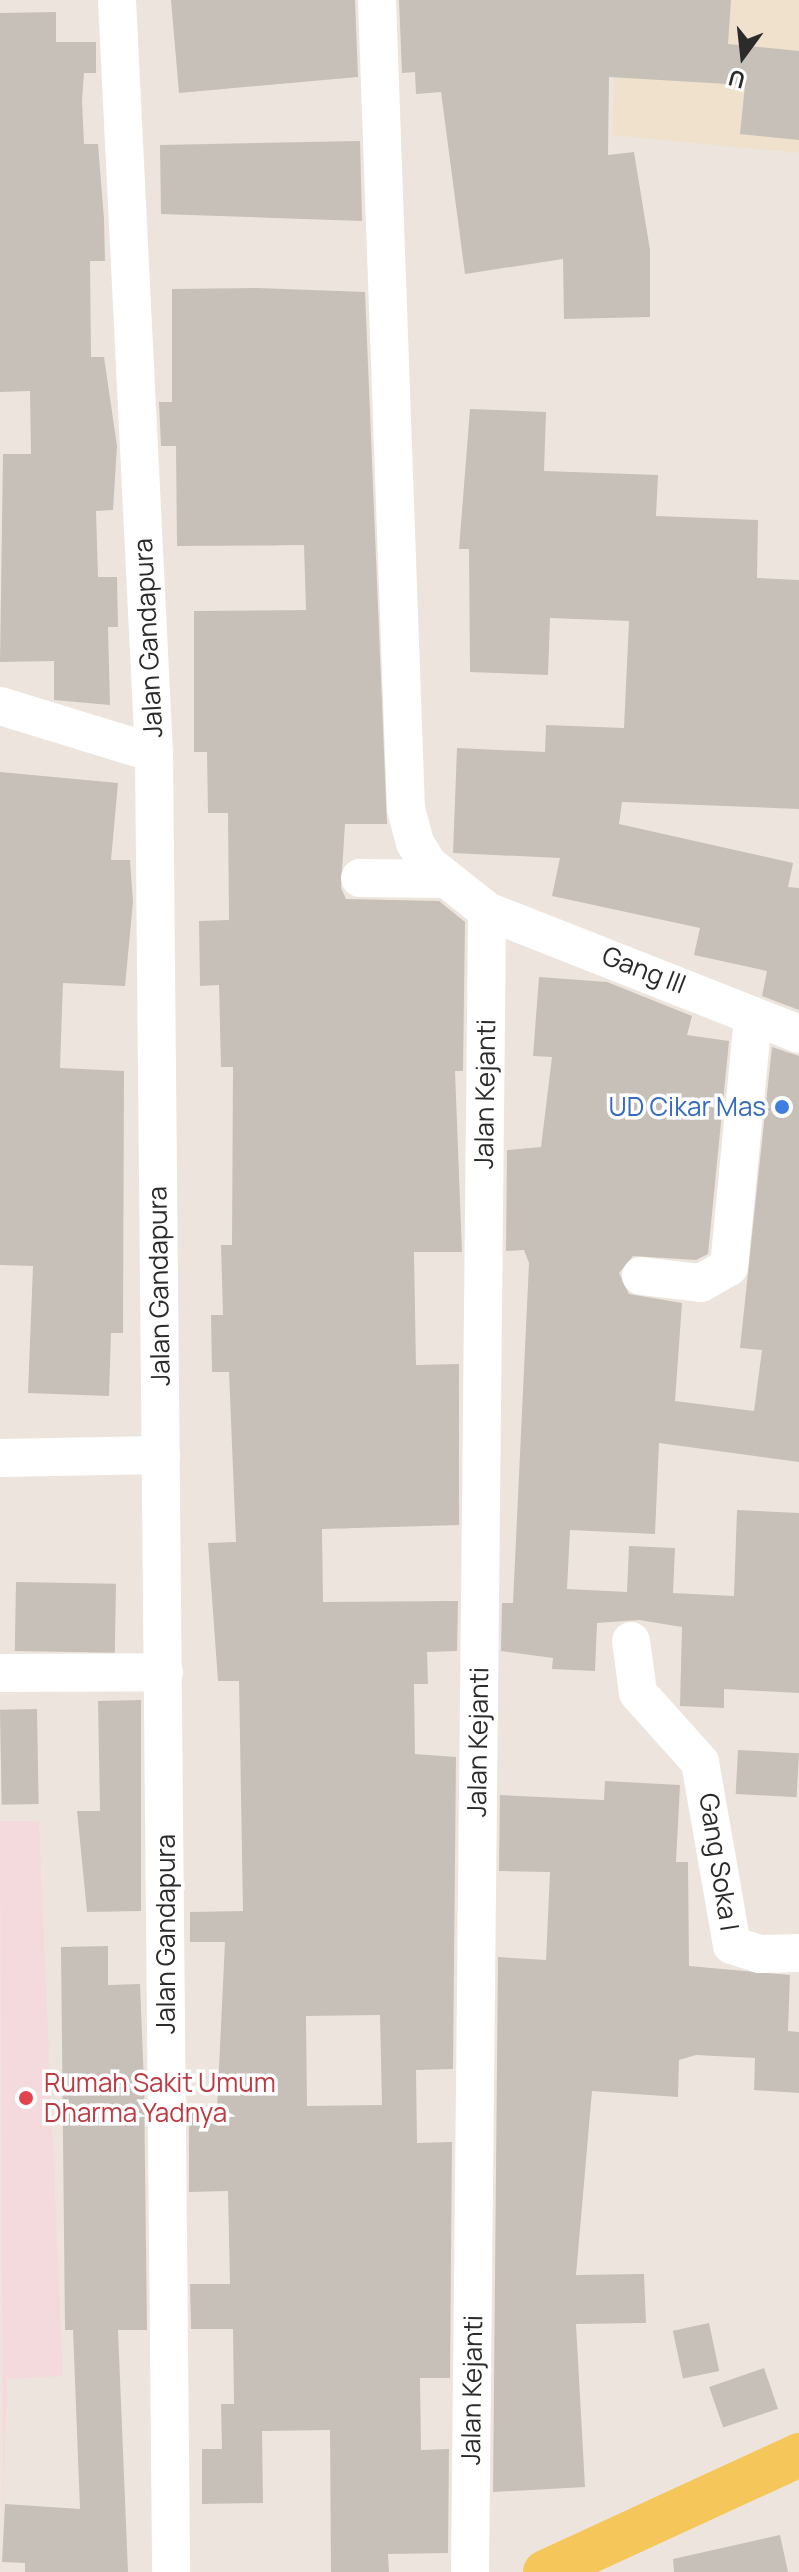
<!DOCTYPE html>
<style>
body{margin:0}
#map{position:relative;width:799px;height:2572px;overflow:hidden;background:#ede5dd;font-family:Manrope,sans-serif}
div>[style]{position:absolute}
.education>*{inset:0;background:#efe1cc}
.medical>*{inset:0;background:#f4dadd}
.building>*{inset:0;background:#c6c0b8;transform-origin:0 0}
.street>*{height:38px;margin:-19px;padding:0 19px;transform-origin:19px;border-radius:19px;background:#fff}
.primary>*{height:44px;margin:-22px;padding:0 22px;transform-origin:22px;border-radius:22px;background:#f5c65a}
.dots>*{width:22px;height:22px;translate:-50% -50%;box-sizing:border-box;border:4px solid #fff;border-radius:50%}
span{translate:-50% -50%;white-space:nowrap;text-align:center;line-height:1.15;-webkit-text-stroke:7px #fff;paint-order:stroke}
.street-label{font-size:26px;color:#2b2b2b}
.shop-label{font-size:26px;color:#366cbe}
.right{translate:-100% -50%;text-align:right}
.health-label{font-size:26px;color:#be3a42}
.left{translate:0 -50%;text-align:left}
.north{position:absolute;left:703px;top:16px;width:80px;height:80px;-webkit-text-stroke:6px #fff;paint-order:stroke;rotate:195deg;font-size:22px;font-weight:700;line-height:32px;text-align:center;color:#2b2b2b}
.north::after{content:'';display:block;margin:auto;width:28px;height:36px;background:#2b2b2b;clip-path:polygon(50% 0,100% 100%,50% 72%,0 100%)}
</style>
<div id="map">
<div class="education">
<i style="clip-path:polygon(617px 0,799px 0,799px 153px,612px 135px)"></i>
</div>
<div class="medical">
<i style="clip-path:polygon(0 1821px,39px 1821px,63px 2376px,7px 2379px,3px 2530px)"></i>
</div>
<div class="building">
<i style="clip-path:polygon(171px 0,355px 0,358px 77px,179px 93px)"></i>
<i style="clip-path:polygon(399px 0,731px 0,728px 44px,799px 51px,799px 140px,740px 134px,745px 85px,609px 77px,608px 155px,634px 152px,650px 250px,650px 317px,564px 319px,563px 259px,465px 274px,441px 92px,416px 94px,415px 72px,402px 73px)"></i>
<i style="clip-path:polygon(56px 12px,56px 42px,96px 42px,96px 73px,84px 73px,82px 101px,84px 144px,98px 144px,104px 219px,105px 261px,90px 261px,91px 357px,104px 357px,117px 446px,113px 510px,96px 511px,98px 577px,117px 577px,118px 627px,108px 627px,110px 705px,54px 700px,54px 661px,0 662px,3px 454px,31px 454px,30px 391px,0 392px,0 13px)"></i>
<i style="clip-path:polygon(360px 141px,362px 221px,161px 214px,160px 145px)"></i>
<i style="clip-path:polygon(evenodd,258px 288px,365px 292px,387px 824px,345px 824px,341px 888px,346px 899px,439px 901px,465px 922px,463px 1071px,455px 1071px,462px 1252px,414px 1252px,416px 1365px,459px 1364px,459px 1525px,322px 1529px,323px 1602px,458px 1601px,457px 1651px,427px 1652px,428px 1684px,414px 1684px,415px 1754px,456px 1757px,453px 2069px,416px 2070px,417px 2143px,452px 2142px,450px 2378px,420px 2378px,421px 2450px,449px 2449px,448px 2553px,388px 2554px,389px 2572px,331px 2572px,330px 2430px,262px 2431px,263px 2503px,202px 2504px,202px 2449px,222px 2449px,221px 2404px,234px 2404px,233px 2329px,191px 2329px,190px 2284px,230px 2284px,228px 2191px,189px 2192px,189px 2110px,217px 2110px,225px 1942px,190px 1942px,190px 1912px,243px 1911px,239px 1681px,218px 1681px,208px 1543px,236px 1542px,229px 1372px,212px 1372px,211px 1315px,223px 1315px,221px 1245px,232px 1245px,233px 1067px,221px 1067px,219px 985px,200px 986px,199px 921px,229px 920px,228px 813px,208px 813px,207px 752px,194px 752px,194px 611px,306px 610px,304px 545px,177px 546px,176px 446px,161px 446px,159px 402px,172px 402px,172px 289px,258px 288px,380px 2015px,382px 2105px,307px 2106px,306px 2016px,380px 2015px)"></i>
<i style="clip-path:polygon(470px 409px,546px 412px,544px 471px,658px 475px,656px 516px,758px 520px,757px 578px,799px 580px,799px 809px,622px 802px,619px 824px,793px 863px,788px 887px,799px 888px,799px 1010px,762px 996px,767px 971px,694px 955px,700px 928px,552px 896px,560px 858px,453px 853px,457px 748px,545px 752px,546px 725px,624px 728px,629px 621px,550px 618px,548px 675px,470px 672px,469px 549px,459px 549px)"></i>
<i style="clip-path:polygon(0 772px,118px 783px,111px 860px,130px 860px,133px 902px,125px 986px,63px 983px,60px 1068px,124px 1071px,123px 1333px,111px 1333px,109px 1396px,28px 1393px,33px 1266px,0 1265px)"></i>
<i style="clip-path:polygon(539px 977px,607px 982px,692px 1016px,687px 1035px,729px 1041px,708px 1254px,696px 1260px,633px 1256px,619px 1273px,629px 1294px,682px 1303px,675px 1401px,754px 1411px,762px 1350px,740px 1348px,772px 1047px,799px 1056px,799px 1462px,659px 1443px,655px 1534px,570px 1530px,567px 1589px,627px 1592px,629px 1546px,675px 1548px,673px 1593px,734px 1596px,737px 1510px,799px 1513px,799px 1693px,724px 1689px,724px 1708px,680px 1706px,682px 1627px,639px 1620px,597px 1623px,595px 1671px,552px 1669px,553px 1658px,501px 1651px,502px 1603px,513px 1603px,529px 1263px,524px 1250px,506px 1251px,507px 1150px,541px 1147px,552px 1057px,533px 1056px)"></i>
<i style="left:16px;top:1582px;width:100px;height:69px;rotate:1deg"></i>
<i style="clip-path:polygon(141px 1700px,141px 1911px,87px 1912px,77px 1811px,100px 1811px,98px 1701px)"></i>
<i style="left:37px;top:1709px;width:95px;height:37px;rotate:89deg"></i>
<i style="left:738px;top:1750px;width:61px;height:44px;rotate:3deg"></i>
<i style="clip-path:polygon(605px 1781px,680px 1785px,676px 1862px,688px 1862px,689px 1966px,790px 1975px,788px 2031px,799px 2032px,799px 2093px,754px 2090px,755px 2058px,696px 2055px,679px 2060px,678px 2097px,592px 2091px,576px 2275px,644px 2274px,646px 2323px,576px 2324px,585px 2487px,493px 2492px,498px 1957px,546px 1960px,550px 1872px,499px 1871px,500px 1795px,604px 1800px)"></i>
<i style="clip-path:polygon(108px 1946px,108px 1985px,140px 1984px,144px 2083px,147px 2330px,118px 2330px,128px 2572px,25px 2572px,25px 2563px,2px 2562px,5px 2504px,80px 2509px,73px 2330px,65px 2330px,61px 1947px)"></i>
<i style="left:709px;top:2323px;width:49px;height:37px;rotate:78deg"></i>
<i style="left:764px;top:2368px;width:43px;height:58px;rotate:71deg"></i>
<i style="clip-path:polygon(780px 2535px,788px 2572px,674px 2572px,673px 2559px)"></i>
</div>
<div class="street">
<i style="left:117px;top:0;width:754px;rotate:87.19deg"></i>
<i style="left:154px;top:753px;width:1819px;rotate:89.46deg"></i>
<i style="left:377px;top:0;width:810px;rotate:87.95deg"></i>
<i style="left:406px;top:809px;width:35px;rotate:75deg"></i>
<i style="left:415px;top:843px;width:25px;rotate:58deg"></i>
<i style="left:428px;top:864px;width:75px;rotate:38.5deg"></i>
<i style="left:487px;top:911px;width:335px;rotate:21.5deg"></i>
<i style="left:0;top:706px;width:161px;rotate:17deg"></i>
<i style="left:360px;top:878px;width:86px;rotate:0.7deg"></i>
<i style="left:641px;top:1276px;width:60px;rotate:6.7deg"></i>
<i style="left:701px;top:1283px;width:32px;rotate:-30deg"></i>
<i style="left:729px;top:1267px;width:252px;rotate:-84.5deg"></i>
<i style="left:0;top:1458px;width:161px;rotate:-1.1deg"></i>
<i style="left:631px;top:1641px;width:52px;rotate:82.3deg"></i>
<i style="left:638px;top:1693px;width:93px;rotate:48.1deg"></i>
<i style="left:700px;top:1762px;width:186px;rotate:80.1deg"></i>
<i style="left:732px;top:1945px;width:28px;rotate:18deg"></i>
<i style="left:759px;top:1954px;width:40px;rotate:-1.4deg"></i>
<i style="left:0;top:1673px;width:164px;rotate:-0.3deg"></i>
<i style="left:470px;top:2572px;width:1661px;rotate:-89.41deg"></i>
</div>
<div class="primary">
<i style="left:545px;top:2572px;width:280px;rotate:-24.7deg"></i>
</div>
<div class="dots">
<i style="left:782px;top:1107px;background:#3f7fe0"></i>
<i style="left:26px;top:2098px;background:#e0444e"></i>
</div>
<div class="street-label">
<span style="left:148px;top:638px;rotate:-93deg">Jalan Gandapura</span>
<span style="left:644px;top:970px;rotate:21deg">Gang III</span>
<span style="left:485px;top:1094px;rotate:-89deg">Jalan Kejanti</span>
<span style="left:159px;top:1286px;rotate:-91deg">Jalan Gandapura</span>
<span style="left:478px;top:1742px;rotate:-89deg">Jalan Kejanti</span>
<span style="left:719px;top:1862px;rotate:81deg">Gang Soka I</span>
<span style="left:166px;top:1934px;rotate:-90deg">Jalan Gandapura</span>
<span style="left:472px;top:2390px;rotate:-89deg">Jalan Kejanti</span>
</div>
<div class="shop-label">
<span class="right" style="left:766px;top:1107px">UD Cikar Mas</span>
</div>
<div class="health-label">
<span class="left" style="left:44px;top:2098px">Rumah Sakit Umum<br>Dharma Yadnya</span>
</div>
<div class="north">U</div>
</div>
